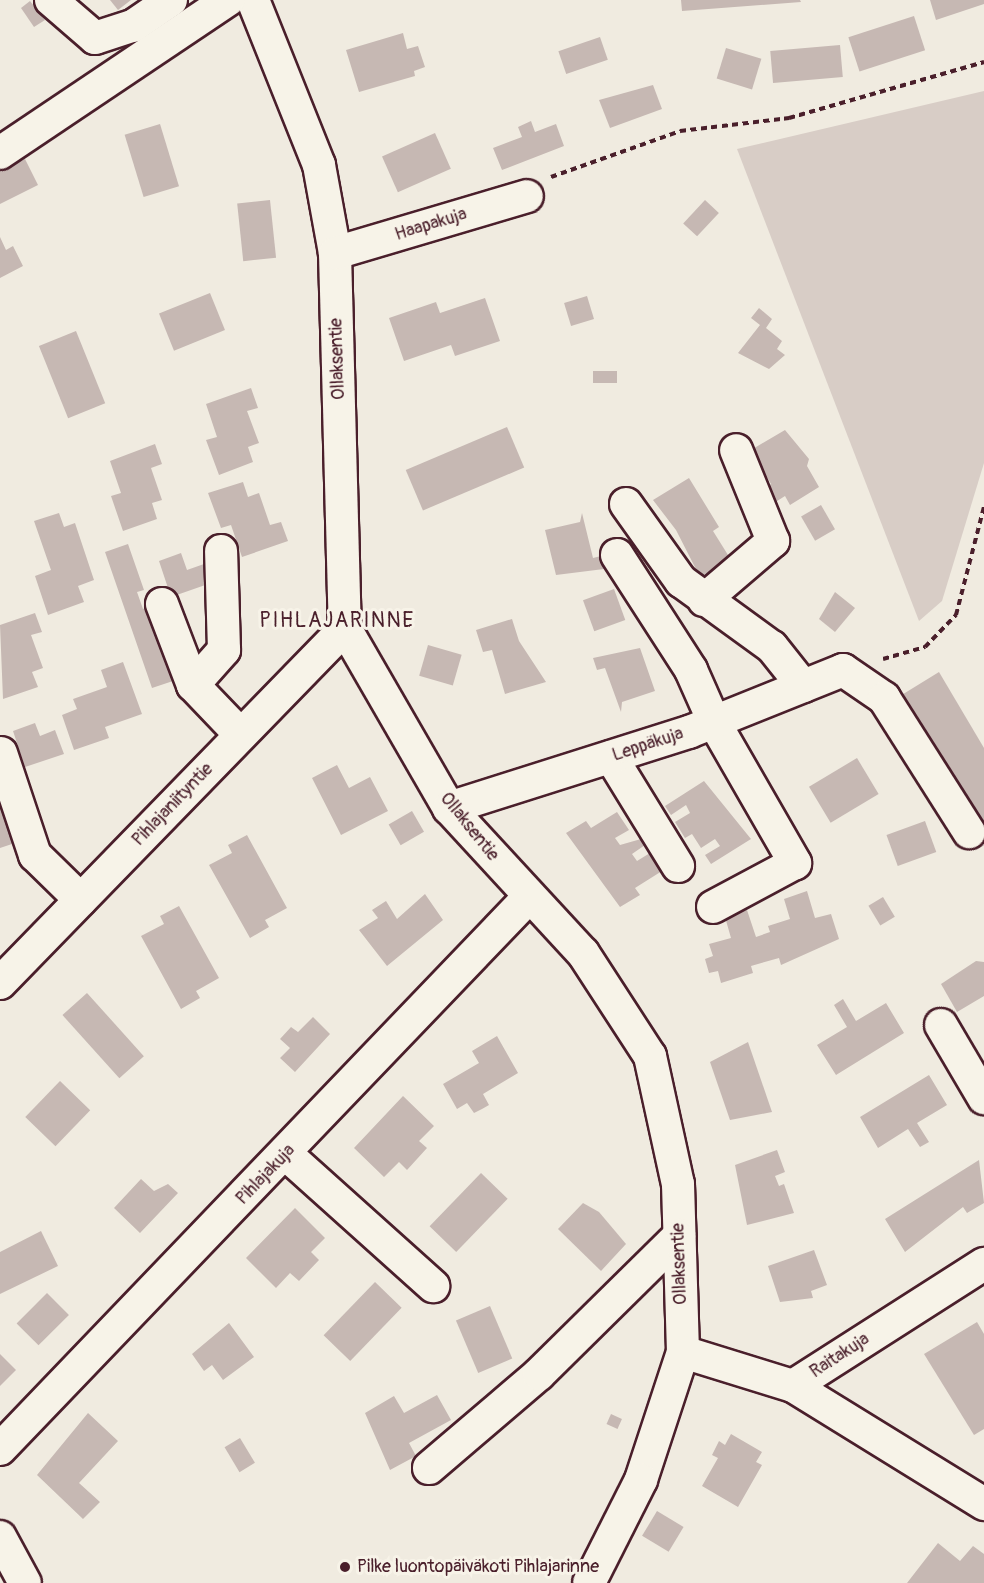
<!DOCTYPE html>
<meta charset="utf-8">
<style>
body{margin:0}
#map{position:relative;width:984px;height:1583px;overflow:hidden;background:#f0ebe0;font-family:Pangolin,sans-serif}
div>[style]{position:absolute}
.green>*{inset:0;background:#d8cdc6}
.building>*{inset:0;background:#c6b8b3;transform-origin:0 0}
.path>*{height:4px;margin-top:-2px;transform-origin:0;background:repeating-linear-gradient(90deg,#4a1f2b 0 6px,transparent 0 10.5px)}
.roads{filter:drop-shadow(2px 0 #4a1f2b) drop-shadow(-2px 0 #4a1f2b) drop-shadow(0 2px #4a1f2b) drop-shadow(0 -2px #4a1f2b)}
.minor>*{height:32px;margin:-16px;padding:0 16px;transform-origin:16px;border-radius:16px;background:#f7f3e8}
.dots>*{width:16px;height:16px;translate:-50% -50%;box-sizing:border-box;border:3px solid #f7f3e8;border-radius:50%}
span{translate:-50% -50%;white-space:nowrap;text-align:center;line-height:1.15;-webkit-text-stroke:6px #f7f3e8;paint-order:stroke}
.street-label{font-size:18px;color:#4a1f2b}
.poi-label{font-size:18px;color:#4a1f2b}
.left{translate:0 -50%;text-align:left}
.quarter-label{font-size:21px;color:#4a1f2b;letter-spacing:1.5px}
</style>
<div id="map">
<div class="green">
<i style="clip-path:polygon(984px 91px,984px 463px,942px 601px,919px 621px,737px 149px)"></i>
</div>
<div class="building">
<i style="clip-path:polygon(110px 0,131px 0,118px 10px)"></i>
<i style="clip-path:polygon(681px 0,800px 0,801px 2px,682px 11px)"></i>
<i style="clip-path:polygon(930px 0,984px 0,984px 4px,936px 20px)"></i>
<i style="clip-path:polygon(30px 1px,45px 20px,34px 27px,21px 8px)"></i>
<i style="left:914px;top:16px;width:36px;height:69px;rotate:72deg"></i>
<i style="clip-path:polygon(403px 33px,407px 49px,418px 46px,425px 67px,414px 71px,415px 76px,359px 92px,346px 50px)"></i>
<i style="left:600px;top:37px;width:24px;height:44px;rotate:71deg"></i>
<i style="left:840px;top:45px;width:32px;height:70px;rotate:85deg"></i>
<i style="left:726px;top:48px;width:37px;height:32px;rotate:17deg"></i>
<i style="clip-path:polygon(653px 85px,662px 109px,610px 128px,599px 100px)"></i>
<i style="clip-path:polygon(531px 121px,535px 132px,556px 124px,564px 146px,502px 170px,493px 148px,522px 137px,518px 127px)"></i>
<i style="left:160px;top:124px;width:65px;height:37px;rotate:73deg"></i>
<i style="left:435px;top:133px;width:39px;height:58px;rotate:66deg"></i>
<i style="clip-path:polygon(25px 159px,38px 185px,0 204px,0 172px)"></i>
<i style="left:270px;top:200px;width:58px;height:33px;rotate:84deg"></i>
<i style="left:705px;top:200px;width:19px;height:32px;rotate:43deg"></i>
<i style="clip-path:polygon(0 237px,6px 250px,13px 246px,23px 266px,0 278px)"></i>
<i style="left:210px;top:293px;width:40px;height:55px;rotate:68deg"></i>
<i style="left:587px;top:296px;width:24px;height:24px;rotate:73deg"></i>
<i style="clip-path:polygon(485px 298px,500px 341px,455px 356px,451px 345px,404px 361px,389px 318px,436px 302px,440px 313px)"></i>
<i style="clip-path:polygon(759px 308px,772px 319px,766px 328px,782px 341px,777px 349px,785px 355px,769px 369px,738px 353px,760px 325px,751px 318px)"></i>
<i style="left:76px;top:331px;width:78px;height:40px;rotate:68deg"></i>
<i style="left:593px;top:371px;width:24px;height:12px"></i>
<i style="clip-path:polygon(251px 388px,258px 408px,247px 411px,259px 443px,248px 447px,253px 462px,219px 475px,206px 440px,217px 437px,206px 404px)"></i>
<i style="left:507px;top:427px;width:44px;height:110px;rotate:67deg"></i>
<i style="clip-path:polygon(785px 430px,809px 459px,807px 466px,819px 487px,790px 505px,785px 496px,774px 503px,765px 488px,771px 484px,751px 450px)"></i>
<i style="clip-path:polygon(155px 444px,162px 464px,151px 468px,162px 500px,152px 503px,157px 519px,123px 531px,111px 496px,121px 493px,110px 461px)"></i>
<i style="clip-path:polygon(689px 478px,719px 527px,713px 531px,728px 555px,736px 555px,700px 577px,676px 530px,653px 500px)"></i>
<i style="clip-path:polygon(243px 482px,248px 497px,259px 493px,270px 525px,281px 522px,288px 541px,242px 557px,231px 525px,221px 528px,208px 493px)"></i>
<i style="left:821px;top:505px;width:28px;height:23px;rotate:60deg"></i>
<i style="clip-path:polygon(59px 513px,64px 527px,75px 523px,94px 580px,78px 586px,84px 602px,48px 615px,35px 576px,51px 570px,34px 521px)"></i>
<i style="clip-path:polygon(582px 513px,593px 558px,601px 556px,604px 569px,556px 575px,545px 530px,580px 522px)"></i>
<i style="clip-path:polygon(128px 544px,144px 590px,137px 592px,143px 609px,150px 606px,176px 680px,152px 688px,105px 552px)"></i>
<i style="clip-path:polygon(181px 553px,187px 570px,204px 564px,211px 583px,171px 597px,159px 561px)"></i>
<i style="left:614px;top:589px;width:33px;height:33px;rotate:70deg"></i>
<i style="clip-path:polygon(835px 592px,855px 608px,835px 632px,819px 619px)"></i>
<i style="clip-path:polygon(35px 613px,42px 632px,31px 635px,43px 668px,32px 672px,38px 687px,3px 699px,0 625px)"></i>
<i style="clip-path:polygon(512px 619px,519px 641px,546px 682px,505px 694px,492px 650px,483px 652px,476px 630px)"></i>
<i style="left:428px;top:645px;width:35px;height:32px;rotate:16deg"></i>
<i style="clip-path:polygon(640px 648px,655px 691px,622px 702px,621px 712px,605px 668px,597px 670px,593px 658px)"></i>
<i style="clip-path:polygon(123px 662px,142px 714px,105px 727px,109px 738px,74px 750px,62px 715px,77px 709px,73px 699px,107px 687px,101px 670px)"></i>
<i style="clip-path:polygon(939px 672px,984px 748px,984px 839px,900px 696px)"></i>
<i style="clip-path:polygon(35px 723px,40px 736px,55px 730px,64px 754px,25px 767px,13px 731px)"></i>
<i style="left:857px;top:758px;width:42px;height:56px;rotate:59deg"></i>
<i style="clip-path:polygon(337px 765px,349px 788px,370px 777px,388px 811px,341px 835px,312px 778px)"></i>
<i style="clip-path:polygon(704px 781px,751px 839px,711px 864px,705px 855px,720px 846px,715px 839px,701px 848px,692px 834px,685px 838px,675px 822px,690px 813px,686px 805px,671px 815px,665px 806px)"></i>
<i style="clip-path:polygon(0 793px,18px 842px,0 848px)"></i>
<i style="left:412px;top:811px;width:24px;height:27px;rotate:60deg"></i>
<i style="clip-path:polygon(617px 812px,629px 830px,615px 838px,620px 845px,641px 839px,645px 845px,632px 854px,637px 861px,650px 853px,662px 871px,635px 888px,640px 895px,620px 907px,566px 833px,586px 821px,591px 828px)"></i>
<i style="left:925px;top:821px;width:33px;height:41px;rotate:70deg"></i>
<i style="clip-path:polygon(247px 835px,287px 908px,265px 920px,269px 927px,250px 938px,209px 865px,232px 853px,228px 845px)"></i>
<i style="clip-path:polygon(807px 891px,815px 918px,831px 914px,839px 939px,781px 965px,779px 958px,751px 966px,753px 973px,721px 983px,718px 971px,709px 973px,705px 959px,713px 956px,709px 944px,731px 938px,725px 917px,747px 910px,756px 937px,770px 932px,768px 926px,790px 919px,784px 899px)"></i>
<i style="clip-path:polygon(425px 894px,443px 920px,387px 966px,359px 930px,378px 918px,372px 910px,386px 901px,397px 919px)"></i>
<i style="left:883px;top:897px;width:23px;height:17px;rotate:59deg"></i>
<i style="clip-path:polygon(179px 906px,219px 978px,196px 991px,200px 998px,181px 1009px,141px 936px,164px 924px,160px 916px)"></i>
<i style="clip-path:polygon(976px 961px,984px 962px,984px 996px,957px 1012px,941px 984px)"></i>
<i style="left:87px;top:993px;width:85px;height:33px;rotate:48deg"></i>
<i style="clip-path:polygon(843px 999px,856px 1021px,886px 1003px,904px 1033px,836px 1075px,817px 1045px,847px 1027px,834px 1005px)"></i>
<i style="clip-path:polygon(313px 1017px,330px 1034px,295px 1072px,280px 1058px,290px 1048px,280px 1039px,291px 1027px,298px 1032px)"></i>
<i style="clip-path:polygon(497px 1036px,518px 1073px,483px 1094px,489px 1105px,482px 1109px,474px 1113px,467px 1103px,457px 1109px,443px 1084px,479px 1063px,472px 1051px)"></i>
<i style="clip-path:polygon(748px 1042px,772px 1112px,730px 1120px,710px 1062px)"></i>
<i style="clip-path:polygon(929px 1075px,947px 1105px,917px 1123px,929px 1142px,920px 1147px,908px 1129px,878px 1148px,860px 1117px)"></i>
<i style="left:60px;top:1081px;width:42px;height:50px;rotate:44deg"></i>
<i style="clip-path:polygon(403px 1096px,434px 1126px,419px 1141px,427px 1148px,407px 1170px,399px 1162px,384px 1177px,354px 1148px)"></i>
<i style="clip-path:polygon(777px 1150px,785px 1172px,775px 1176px,779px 1186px,784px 1184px,794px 1213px,747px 1225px,735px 1165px)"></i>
<i style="clip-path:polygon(979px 1160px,984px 1203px,967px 1213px,963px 1207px,905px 1252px,885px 1219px)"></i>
<i style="left:481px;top:1173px;width:37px;height:74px;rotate:44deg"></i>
<i style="clip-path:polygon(141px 1179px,154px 1191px,168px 1184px,178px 1193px,140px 1233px,114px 1208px)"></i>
<i style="clip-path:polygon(583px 1203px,599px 1212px,626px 1244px,601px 1271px,558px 1229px)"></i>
<i style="clip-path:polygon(295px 1208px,325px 1238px,311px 1252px,319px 1260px,299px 1281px,290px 1273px,276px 1288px,246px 1258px)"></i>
<i style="clip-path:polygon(41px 1231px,58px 1266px,0 1294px,0 1252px)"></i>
<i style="clip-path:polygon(814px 1250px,827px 1285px,811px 1291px,813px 1298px,780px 1302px,768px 1266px)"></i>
<i style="left:375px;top:1282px;width:37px;height:74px;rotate:44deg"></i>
<i style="left:47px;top:1293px;width:31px;height:43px;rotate:45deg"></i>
<i style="left:490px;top:1306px;width:57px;height:37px;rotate:67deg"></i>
<i style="clip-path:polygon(977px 1322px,984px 1334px,984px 1429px,974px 1435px,924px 1354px)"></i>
<i style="clip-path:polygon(229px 1323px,254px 1357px,223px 1380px,212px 1365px,204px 1371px,192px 1354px)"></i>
<i style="clip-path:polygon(0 1354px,16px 1370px,0 1386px)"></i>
<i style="clip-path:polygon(437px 1395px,451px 1420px,409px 1443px,416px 1456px,390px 1470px,365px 1413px,394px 1396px,404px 1413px)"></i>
<i style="clip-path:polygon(88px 1413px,118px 1441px,79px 1483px,100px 1502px,83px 1519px,37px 1475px)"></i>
<i style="left:611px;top:1414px;width:12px;height:11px;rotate:24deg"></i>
<i style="clip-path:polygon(731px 1434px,762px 1452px,756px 1462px,762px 1465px,738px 1507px,702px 1486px,718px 1458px,712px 1455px,719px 1441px,725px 1445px)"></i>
<i style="left:240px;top:1438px;width:29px;height:18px;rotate:59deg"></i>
<i style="left:657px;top:1511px;width:31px;height:29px;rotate:31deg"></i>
<i style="clip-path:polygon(938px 1543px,960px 1561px,973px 1546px,984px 1554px,984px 1583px,907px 1583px)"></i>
</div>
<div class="path">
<i style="left:551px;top:177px;width:137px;rotate:-19.6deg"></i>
<i style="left:680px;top:131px;width:110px;rotate:-6.8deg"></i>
<i style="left:789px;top:118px;width:203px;rotate:-16deg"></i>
<i style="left:883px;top:659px;width:44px;rotate:-15.9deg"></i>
<i style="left:925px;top:647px;width:45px;rotate:-45.9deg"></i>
<i style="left:956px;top:615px;width:112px;rotate:-75.5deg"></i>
</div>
<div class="roads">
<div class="minor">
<i style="left:51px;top:0;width:58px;rotate:40.8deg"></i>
<i style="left:95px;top:38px;width:40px;rotate:-18deg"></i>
<i style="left:133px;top:26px;width:46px;rotate:-34.4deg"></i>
<i style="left:253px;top:0;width:178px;rotate:68.2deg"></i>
<i style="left:319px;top:165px;width:89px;rotate:79.7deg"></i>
<i style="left:335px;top:253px;width:375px;rotate:88.5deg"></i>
<i style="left:345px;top:628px;width:208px;rotate:60deg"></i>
<i style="left:449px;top:808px;width:197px;rotate:47.3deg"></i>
<i style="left:583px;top:953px;width:123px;rotate:57deg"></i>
<i style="left:650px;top:1056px;width:131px;rotate:77.7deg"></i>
<i style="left:678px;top:1184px;width:168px;rotate:88.3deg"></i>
<i style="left:683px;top:1352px;width:135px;rotate:108.2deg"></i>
<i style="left:641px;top:1480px;width:115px;rotate:116.8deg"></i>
<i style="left:0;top:153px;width:275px;rotate:-33.9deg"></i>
<i style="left:335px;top:253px;width:200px;rotate:-16.5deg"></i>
<i style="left:626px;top:504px;width:95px;rotate:54.5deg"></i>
<i style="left:681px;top:581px;width:112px;rotate:36deg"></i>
<i style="left:772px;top:647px;width:50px;rotate:51.5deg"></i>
<i style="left:617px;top:555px;width:137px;rotate:57.2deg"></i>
<i style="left:691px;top:670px;width:57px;rotate:66.1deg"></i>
<i style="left:714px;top:722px;width:163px;rotate:60.1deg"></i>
<i style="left:795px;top:863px;width:93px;rotate:151.8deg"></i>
<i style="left:704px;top:600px;width:91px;rotate:-40.5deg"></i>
<i style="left:773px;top:541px;width:98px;rotate:-112.1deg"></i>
<i style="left:162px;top:604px;width:87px;rotate:69.1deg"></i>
<i style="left:193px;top:685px;width:69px;rotate:46.2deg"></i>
<i style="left:193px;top:685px;width:47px;rotate:-48.5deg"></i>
<i style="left:224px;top:650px;width:99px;rotate:-91.7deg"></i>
<i style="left:1px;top:753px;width:108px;rotate:71.6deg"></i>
<i style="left:35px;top:855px;width:64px;rotate:44.4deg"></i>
<i style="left:611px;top:757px;width:128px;rotate:58.4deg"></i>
<i style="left:449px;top:808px;width:252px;rotate:-17.6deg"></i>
<i style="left:689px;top:732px;width:166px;rotate:-21.9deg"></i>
<i style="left:843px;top:670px;width:50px;rotate:34.3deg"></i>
<i style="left:884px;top:698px;width:159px;rotate:57.6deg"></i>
<i style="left:0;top:983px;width:495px;rotate:-45.8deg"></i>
<i style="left:941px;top:1025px;width:85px;rotate:59.5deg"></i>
<i style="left:286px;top:1154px;width:198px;rotate:41.9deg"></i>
<i style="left:683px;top:1352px;width:115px;rotate:17.2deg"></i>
<i style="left:793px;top:1386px;width:227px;rotate:-32.6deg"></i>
<i style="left:793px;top:1386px;width:225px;rotate:31.7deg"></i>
<i style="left:0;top:1449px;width:763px;rotate:-46.22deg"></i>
<i style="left:429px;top:1468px;width:145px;rotate:-40.5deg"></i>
<i style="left:539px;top:1374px;width:197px;rotate:-44.6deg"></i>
<i style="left:0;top:1537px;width:52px;rotate:61.5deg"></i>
</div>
</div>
<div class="dots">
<i style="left:345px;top:1567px;background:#4a1f2b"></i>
</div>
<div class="street-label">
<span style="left:431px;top:225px;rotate:-17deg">Haapakuja</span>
<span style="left:338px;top:359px;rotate:-92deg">Ollaksentie</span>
<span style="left:648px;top:745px;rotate:-18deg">Leppäkuja</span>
<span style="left:173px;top:805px;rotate:-46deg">Pihlajaniityntie</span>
<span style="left:469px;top:827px;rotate:51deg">Ollaksentie</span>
<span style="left:266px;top:1175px;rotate:-46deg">Pihlajakuja</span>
<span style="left:680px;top:1264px;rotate:-92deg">Ollaksentie</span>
<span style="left:840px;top:1356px;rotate:-33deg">Raitakuja</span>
</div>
<div class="poi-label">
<span class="left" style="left:357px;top:1567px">Pilke luontopäiväkoti Pihlajarinne</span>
</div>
<div class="quarter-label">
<span style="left:337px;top:621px">PIHLAJARINNE</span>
</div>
</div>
